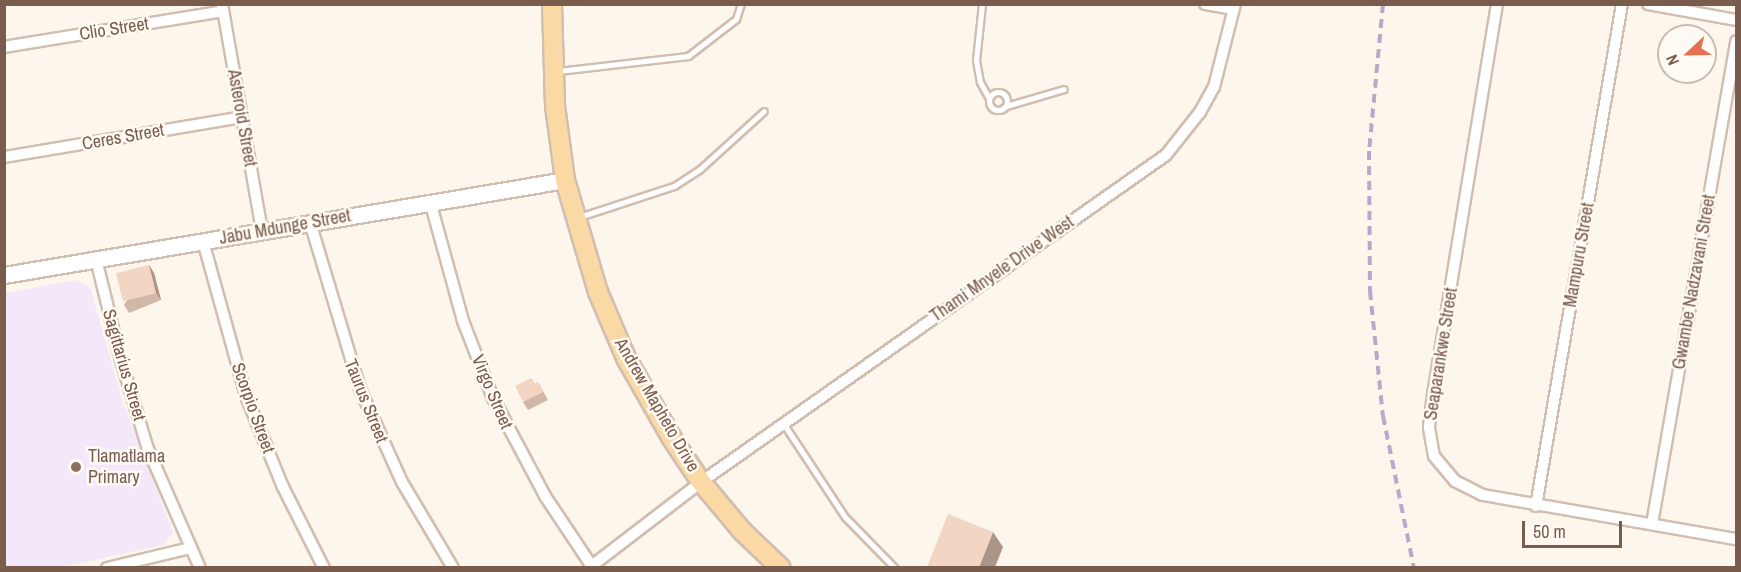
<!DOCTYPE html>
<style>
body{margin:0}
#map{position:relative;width:1741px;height:572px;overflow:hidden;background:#fdf6ec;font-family:"Archivo Narrow",sans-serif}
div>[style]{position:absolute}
.education>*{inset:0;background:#f3e8fa}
.roads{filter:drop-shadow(2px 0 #d1beb0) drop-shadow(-2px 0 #d1beb0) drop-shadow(0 2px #d1beb0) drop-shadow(0 -2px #d1beb0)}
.lane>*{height:5px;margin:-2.5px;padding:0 2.5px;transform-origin:2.5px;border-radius:2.5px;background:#fff}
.lane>.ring{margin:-2.5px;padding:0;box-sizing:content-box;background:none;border:5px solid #fff;border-radius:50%}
.street>*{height:10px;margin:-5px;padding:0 5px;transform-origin:5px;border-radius:5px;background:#fff}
.secondary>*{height:15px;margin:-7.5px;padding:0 7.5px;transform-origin:7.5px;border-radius:7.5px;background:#fff}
.primary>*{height:18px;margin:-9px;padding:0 9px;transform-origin:9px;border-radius:9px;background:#fbd9a5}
.rail>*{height:4px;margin-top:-2px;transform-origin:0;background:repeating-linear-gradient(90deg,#b9a8c9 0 9px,transparent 0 15px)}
.wall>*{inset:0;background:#d1b7a8}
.shaded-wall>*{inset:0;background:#aa9588}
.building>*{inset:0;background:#f3d5c3;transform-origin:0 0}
.dots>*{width:16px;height:16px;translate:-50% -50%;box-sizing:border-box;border:3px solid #fffaf3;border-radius:50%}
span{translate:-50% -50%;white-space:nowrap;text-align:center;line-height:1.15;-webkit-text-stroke:5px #fffaf3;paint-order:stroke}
.street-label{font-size:18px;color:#7a5c4d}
.education-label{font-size:18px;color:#785e54}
.left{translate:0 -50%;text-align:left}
.frame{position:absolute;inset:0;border:6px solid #7a5c4d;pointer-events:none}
.north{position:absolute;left:1657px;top:24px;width:60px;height:60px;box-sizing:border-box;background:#fffaf3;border:2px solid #cabbb1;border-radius:50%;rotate:248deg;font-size:16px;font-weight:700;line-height:24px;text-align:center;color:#7a5c4d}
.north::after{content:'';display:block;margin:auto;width:21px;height:27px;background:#e76f51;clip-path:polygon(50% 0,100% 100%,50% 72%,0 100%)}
.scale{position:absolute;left:1522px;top:521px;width:100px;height:27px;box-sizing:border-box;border:3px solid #7a5c4d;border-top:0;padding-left:8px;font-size:18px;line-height:21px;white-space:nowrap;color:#7a5c4d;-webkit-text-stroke:4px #fffaf3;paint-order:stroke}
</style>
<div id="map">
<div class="education">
<i style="clip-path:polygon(76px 280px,91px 289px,123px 403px,173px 532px,164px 545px,62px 567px,5px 567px,5px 293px)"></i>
</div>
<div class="roads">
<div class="lane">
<i style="left:982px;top:4px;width:56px;rotate:96.1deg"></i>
<i style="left:976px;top:60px;width:22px;rotate:80deg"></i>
<i style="left:980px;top:82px;width:18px;rotate:61deg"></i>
<i style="left:558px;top:71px;width:131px;rotate:-6.6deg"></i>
<i style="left:688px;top:56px;width:61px;rotate:-37.6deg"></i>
<i style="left:736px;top:19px;width:16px;rotate:-72deg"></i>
<i class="ring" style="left:989px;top:92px;width:13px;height:13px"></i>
<i style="left:1006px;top:106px;width:60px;rotate:-16.3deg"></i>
<i style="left:579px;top:217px;width:100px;rotate:-18.1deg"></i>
<i style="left:674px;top:186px;width:31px;rotate:-33deg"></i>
<i style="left:700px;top:169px;width:86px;rotate:-42.2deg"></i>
<i style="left:783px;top:423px;width:113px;rotate:56.6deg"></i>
<i style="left:845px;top:517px;width:71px;rotate:45.6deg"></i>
</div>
<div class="street">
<i style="left:222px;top:4px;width:230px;rotate:80deg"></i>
<i style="left:1205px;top:4px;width:29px;rotate:10deg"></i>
<i style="left:1497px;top:4px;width:395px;rotate:99.3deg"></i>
<i style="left:1433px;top:394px;width:34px;rotate:97deg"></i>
<i style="left:1429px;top:428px;width:28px;rotate:80deg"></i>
<i style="left:1434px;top:456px;width:33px;rotate:50deg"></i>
<i style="left:1455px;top:481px;width:31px;rotate:27deg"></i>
<i style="left:1483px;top:495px;width:257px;rotate:9.9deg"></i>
<i style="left:1648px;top:4px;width:89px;rotate:10.3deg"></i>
<i style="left:4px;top:47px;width:222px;rotate:-9.3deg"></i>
<i style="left:4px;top:157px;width:241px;rotate:-9.5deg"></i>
<i style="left:430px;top:201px;width:124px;rotate:74.6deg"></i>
<i style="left:463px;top:321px;width:83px;rotate:68.7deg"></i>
<i style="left:493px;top:398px;width:111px;rotate:62deg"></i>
<i style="left:545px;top:496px;width:87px;rotate:56.3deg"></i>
<i style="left:310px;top:222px;width:174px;rotate:73.3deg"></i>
<i style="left:360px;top:389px;width:102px;rotate:65.7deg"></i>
<i style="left:402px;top:482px;width:100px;rotate:59.3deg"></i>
<i style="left:203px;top:241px;width:161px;rotate:74.5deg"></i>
<i style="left:246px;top:396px;width:98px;rotate:67.9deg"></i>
<i style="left:283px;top:487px;width:91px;rotate:63.2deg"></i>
<i style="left:96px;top:259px;width:101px;rotate:76.2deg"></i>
<i style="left:120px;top:357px;width:96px;rotate:73.1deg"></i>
<i style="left:148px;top:449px;width:130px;rotate:66.4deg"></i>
<i style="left:1536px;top:506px;width:509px;rotate:-80.28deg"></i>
<i style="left:1652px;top:524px;width:490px;rotate:-80.1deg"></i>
<i style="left:107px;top:568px;width:85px;rotate:-13.5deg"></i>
<i style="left:589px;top:568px;width:141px;rotate:-37.5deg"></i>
<i style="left:701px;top:482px;width:568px;rotate:-35.12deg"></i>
<i style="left:1166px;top:155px;width:55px;rotate:-51.7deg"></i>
<i style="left:1200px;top:112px;width:29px;rotate:-61deg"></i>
<i style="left:1214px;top:87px;width:86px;rotate:-75.8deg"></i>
</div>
<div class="secondary">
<i style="left:4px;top:275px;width:569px;rotate:-9.61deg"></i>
</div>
<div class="primary">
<i style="left:552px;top:4px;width:102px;rotate:88.3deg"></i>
<i style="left:555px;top:106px;width:75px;rotate:82.3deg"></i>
<i style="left:565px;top:180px;width:117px;rotate:73.6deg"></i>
<i style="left:598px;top:292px;width:72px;rotate:67deg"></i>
<i style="left:626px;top:358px;width:91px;rotate:60.3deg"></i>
<i style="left:671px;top:437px;width:54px;rotate:56.3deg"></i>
<i style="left:701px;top:482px;width:65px;rotate:50deg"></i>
<i style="left:743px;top:532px;width:52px;rotate:43.5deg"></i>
</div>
</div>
<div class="rail">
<i style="left:1383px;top:4px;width:148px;rotate:95.4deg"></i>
<i style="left:1369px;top:151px;width:140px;rotate:89.6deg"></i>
<i style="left:1370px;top:291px;width:126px;rotate:84.1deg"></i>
<i style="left:1383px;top:416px;width:155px;rotate:78.5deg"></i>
</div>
<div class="wall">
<i style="clip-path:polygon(149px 265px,154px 273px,161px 300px,129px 313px,124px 305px)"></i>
<i style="clip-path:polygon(531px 378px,535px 384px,538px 382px,548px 400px,528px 410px,523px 402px)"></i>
</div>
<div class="shaded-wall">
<i style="clip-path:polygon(149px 265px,154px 273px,161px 300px,156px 293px)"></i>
<i style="clip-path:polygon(993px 532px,1003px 547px,995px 567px,979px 567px)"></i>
</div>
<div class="building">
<i style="left:149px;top:265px;width:29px;height:34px;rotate:76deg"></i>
<i style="clip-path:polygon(531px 378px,535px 384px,538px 382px,543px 392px,523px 402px,515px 386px)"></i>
<i style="clip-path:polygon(948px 514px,993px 532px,979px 567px,927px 567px)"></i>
</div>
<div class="dots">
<i style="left:76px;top:467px;background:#8d6e63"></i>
</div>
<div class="street-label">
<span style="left:114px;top:29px;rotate:-9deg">Clio Street</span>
<span style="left:242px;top:118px;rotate:80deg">Asteroid Street</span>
<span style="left:123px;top:137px;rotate:-10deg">Ceres Street</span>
<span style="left:285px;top:227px;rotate:-10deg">Jabu Mdunge Street</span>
<span style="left:1579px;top:255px;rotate:-80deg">Mampuru Street</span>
<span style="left:1002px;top:269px;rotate:-35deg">Thami Mnyele Drive West</span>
<span style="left:1694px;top:282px;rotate:-80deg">Gwambe Nadzavani Street</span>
<span style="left:1441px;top:354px;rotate:-81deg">Seaparankwe Street</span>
<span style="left:124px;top:365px;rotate:74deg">Sagittarius Street</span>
<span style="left:492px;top:392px;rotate:67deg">Virgo Street</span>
<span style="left:366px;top:401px;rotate:68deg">Taurus Street</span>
<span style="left:657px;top:405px;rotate:60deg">Andrew Mapheto Drive</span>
<span style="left:253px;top:408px;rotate:70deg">Scorpio Street</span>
</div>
<div class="education-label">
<span class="left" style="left:88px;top:467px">Tlamatlama<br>Primary</span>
</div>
<div class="frame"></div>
<div class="north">N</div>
<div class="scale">50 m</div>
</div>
